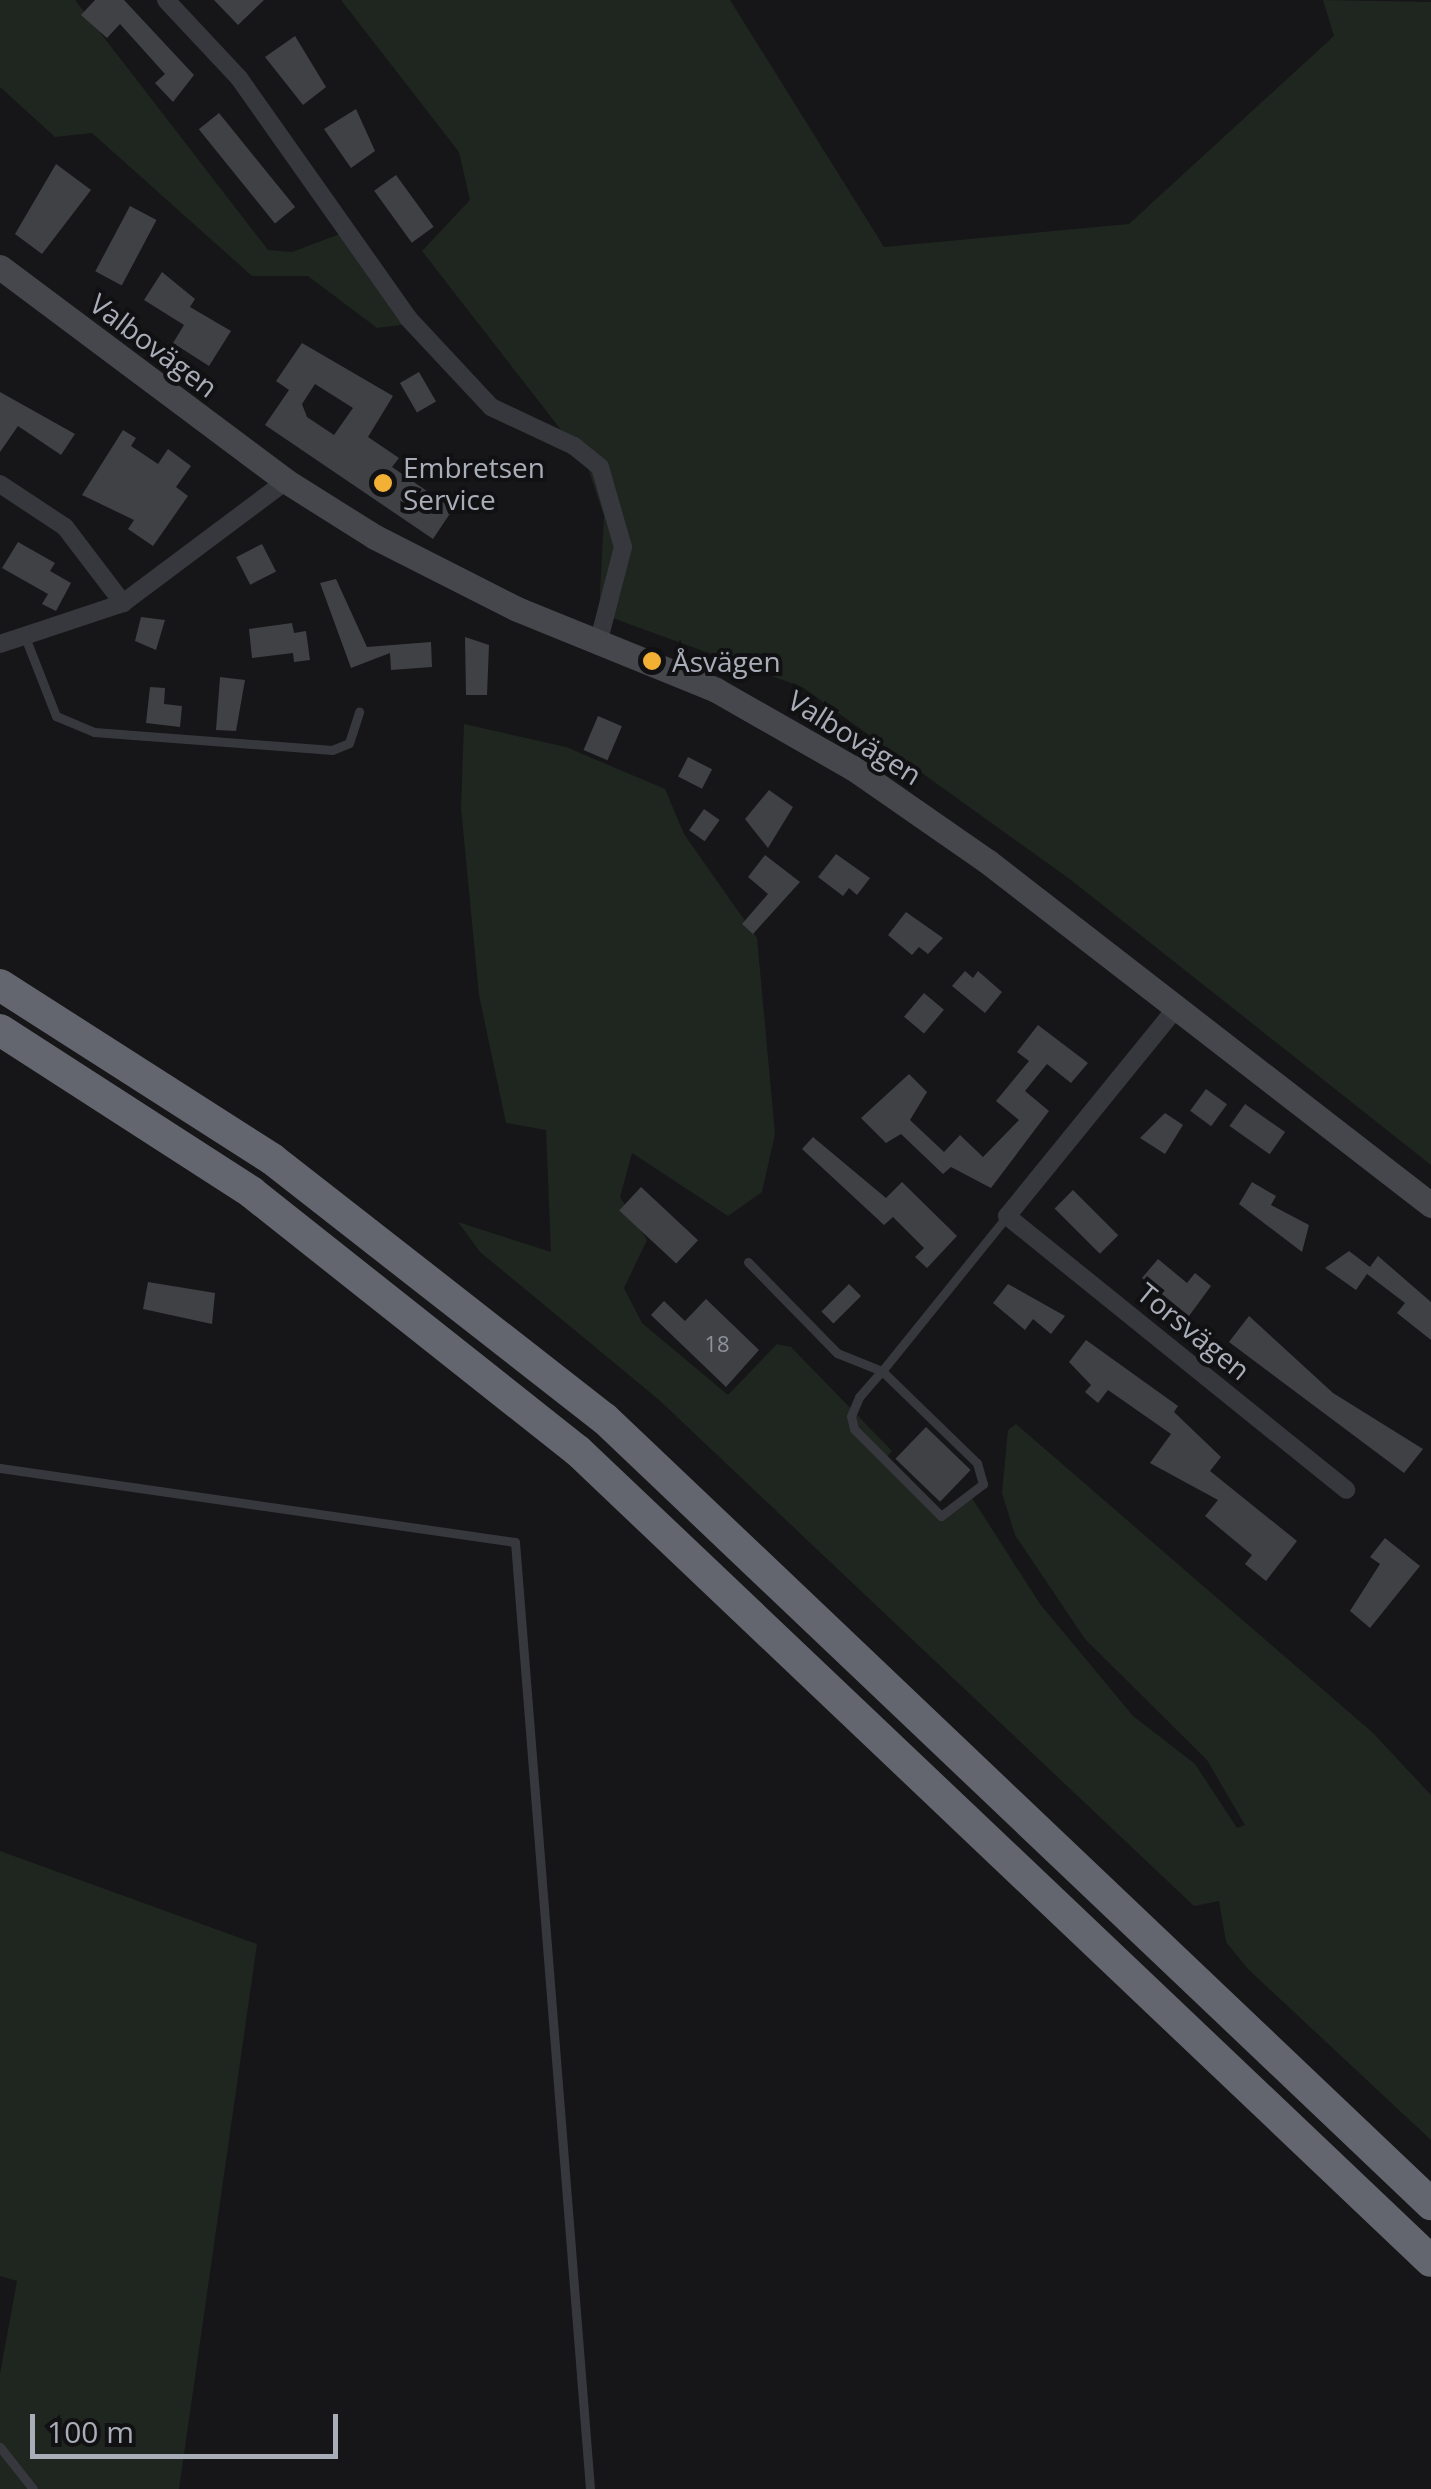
<!DOCTYPE html>
<meta charset="utf-8">
<style>
body{margin:0}
#map{position:relative;width:1431px;height:2489px;overflow:hidden;background:#161618;font-family:"Open Sans",sans-serif}
div>[style]{position:absolute}
.green>*{inset:0;background:#1e261f}
.building>*{inset:0;background:#404145;transform-origin:0 0}
.service>*{height:9px;margin:-4.5px;padding:0 4.5px;transform-origin:4.5px;border-radius:4.5px;background:#37383d}
.minor>*{height:18px;margin:-9px;padding:0 9px;transform-origin:9px;border-radius:9px;background:#37383d}
.secondary>*{height:25px;margin:-12.5px;padding:0 12.5px;transform-origin:12.5px;border-radius:12.5px;background:#45474d}
.motorway>*{height:32px;margin:-16px;padding:0 16px;transform-origin:16px;border-radius:16px;background:#63666e}
.dots>*{width:28px;height:28px;translate:-50% -50%;box-sizing:border-box;border:5px solid #111113;border-radius:50%}
span{translate:-50% -50%;white-space:nowrap;text-align:center;line-height:1.15;-webkit-text-stroke:8px #111113;paint-order:stroke}
.number-label{font-size:22px;color:#8e929b}
.number-label span{-webkit-text-stroke-width:0}
.street-label{font-size:28px;color:#a8adb8}
.poi-label{font-size:28px;color:#a8adb8}
.left{translate:0 -50%;text-align:left}
.scale{position:absolute;left:30px;top:2414px;width:308px;height:45px;box-sizing:border-box;border:5px solid #a8adb8;border-top:0;padding-left:12px;font-size:30px;line-height:35px;white-space:nowrap;color:#a8adb8;-webkit-text-stroke:8px #111113;paint-order:stroke}
</style>
<div id="map">
<div class="green">
<i style="clip-path:polygon(0 0,75px 0,268px 250px,292px 252px,345px 232px,409px 324px,377px 328px,308px 276px,252px 276px,92px 133px,55px 137px,0 87px)"></i>
<i style="clip-path:polygon(341px 0,730px 0,884px 247px,1129px 224px,1334px 36px,1323px 0,1431px 2px,1431px 1165px,1071px 880px,802px 687px,599px 613px,604px 516px,586px 462px,422px 251px,470px 200px,459px 152px)"></i>
<i style="clip-path:polygon(464px 724px,566px 747px,665px 789px,684px 834px,757px 938px,775px 1134px,762px 1192px,728px 1216px,632px 1153px,620px 1197px,647px 1240px,624px 1288px,642px 1323px,728px 1395px,777px 1344px,791px 1347px,892px 1451px,883px 1461px,944px 1519px,972px 1498px,1040px 1604px,1133px 1716px,1195px 1764px,1237px 1828px,1245px 1825px,1207px 1760px,1085px 1639px,1015px 1535px,1002px 1493px,1008px 1430px,1016px 1424px,1373px 1733px,1431px 1795px,1431px 2140px,1248px 1969px,1226px 1942px,1219px 1901px,1194px 1906px,658px 1399px,480px 1252px,458px 1222px,551px 1252px,546px 1130px,506px 1123px,479px 995px,461px 808px)"></i>
<i style="clip-path:polygon(0 1851px,257px 1944px,179px 2489px,0 2489px,0 2374px,17px 2281px,0 2276px)"></i>
</div>
<div class="building">
<i style="clip-path:polygon(95px 0,124px 0,194px 75px,173px 102px,155px 83px,165px 74px,120px 24px,107px 38px,81px 15px)"></i>
<i style="clip-path:polygon(214px 0,264px 0,238px 25px)"></i>
<i style="clip-path:polygon(295px 36px,326px 87px,303px 105px,265px 57px)"></i>
<i style="clip-path:polygon(356px 109px,375px 151px,351px 168px,324px 129px)"></i>
<i style="left:219px;top:113px;width:121px;height:26px;rotate:51deg"></i>
<i style="clip-path:polygon(56px 164px,91px 190px,42px 254px,15px 234px)"></i>
<i style="left:396px;top:175px;width:64px;height:27px;rotate:54deg"></i>
<i style="left:130px;top:206px;width:30px;height:74px;rotate:28deg"></i>
<i style="clip-path:polygon(162px 272px,195px 299px,190px 307px,231px 331px,209px 366px,173px 343px,184px 325px,144px 300px)"></i>
<i style="clip-path:polygon(evenodd,302px 343px,393px 396px,368px 437px,399px 458px,392px 467px,453px 509px,433px 539px,265px 425px,289px 390px,276px 381px,302px 343px,315px 384px,353px 408px,334px 435px,307px 417px,302px 404px,315px 384px)"></i>
<i style="left:419px;top:372px;width:34px;height:22px;rotate:60deg"></i>
<i style="clip-path:polygon(0 392px,75px 434px,61px 455px,18px 426px,0 452px)"></i>
<i style="clip-path:polygon(123px 430px,136px 438px,131px 446px,158px 464px,168px 449px,191px 466px,176px 487px,188px 496px,153px 546px,128px 529px,134px 520px,82px 495px)"></i>
<i style="clip-path:polygon(18px 542px,55px 563px,50px 571px,71px 583px,56px 611px,42px 604px,48px 594px,2px 568px)"></i>
<i style="left:262px;top:544px;width:31px;height:29px;rotate:63deg"></i>
<i style="clip-path:polygon(336px 579px,367px 647px,431px 642px,432px 667px,391px 670px,390px 653px,351px 668px,320px 583px)"></i>
<i style="clip-path:polygon(141px 617px,165px 620px,156px 650px,135px 641px)"></i>
<i style="clip-path:polygon(292px 623px,294px 633px,306px 631px,310px 660px,294px 662px,293px 653px,252px 658px,249px 629px)"></i>
<i style="clip-path:polygon(465px 637px,489px 645px,487px 695px,466px 695px)"></i>
<i style="clip-path:polygon(220px 677px,245px 680px,236px 731px,216px 730px)"></i>
<i style="clip-path:polygon(150px 687px,165px 688px,164px 704px,182px 706px,180px 727px,146px 723px)"></i>
<i style="left:598px;top:716px;width:26px;height:37px;rotate:23deg"></i>
<i style="left:688px;top:757px;width:27px;height:22px;rotate:27deg"></i>
<i style="clip-path:polygon(769px 790px,793px 807px,768px 848px,745px 819px)"></i>
<i style="left:704px;top:809px;width:19px;height:26px;rotate:35deg"></i>
<i style="clip-path:polygon(836px 854px,870px 878px,857px 895px,849px 888px,843px 896px,818px 877px)"></i>
<i style="clip-path:polygon(765px 855px,800px 882px,753px 934px,742px 924px,768px 894px,748px 877px)"></i>
<i style="clip-path:polygon(906px 912px,943px 938px,928px 954px,919px 947px,912px 955px,888px 935px)"></i>
<i style="clip-path:polygon(965px 971px,973px 978px,978px 971px,1002px 992px,985px 1013px,952px 986px)"></i>
<i style="left:924px;top:993px;width:26px;height:31px;rotate:40deg"></i>
<i style="clip-path:polygon(1038px 1025px,1088px 1063px,1071px 1083px,1047px 1064px,1025px 1091px,1049px 1111px,991px 1188px,951px 1167px,943px 1174px,901px 1134px,886px 1143px,861px 1118px,909px 1074px,927px 1092px,910px 1120px,944px 1152px,960px 1135px,983px 1157px,1019px 1120px,996px 1101px,1029px 1061px,1017px 1052px)"></i>
<i style="left:1206px;top:1089px;width:26px;height:27px;rotate:36deg"></i>
<i style="left:1245px;top:1104px;width:49px;height:27px;rotate:35deg"></i>
<i style="clip-path:polygon(1165px 1113px,1183px 1125px,1165px 1154px,1140px 1138px)"></i>
<i style="clip-path:polygon(813px 1137px,886px 1198px,902px 1182px,957px 1236px,927px 1268px,915px 1257px,924px 1248px,893px 1217px,884px 1225px,802px 1149px)"></i>
<i style="clip-path:polygon(1252px 1182px,1276px 1196px,1271px 1205px,1309px 1225px,1302px 1252px,1239px 1204px)"></i>
<i style="left:641px;top:1187px;width:78px;height:32px;rotate:43deg"></i>
<i style="left:1073px;top:1190px;width:64px;height:26px;rotate:45deg"></i>
<i style="clip-path:polygon(1349px 1251px,1370px 1267px,1378px 1256px,1431px 1302px,1431px 1340px,1397px 1313px,1405px 1303px,1367px 1274px,1356px 1290px,1325px 1268px)"></i>
<i style="clip-path:polygon(1158px 1259px,1187px 1283px,1195px 1273px,1211px 1286px,1189px 1316px,1142px 1278px)"></i>
<i style="clip-path:polygon(148px 1282px,215px 1293px,212px 1324px,143px 1309px)"></i>
<i style="left:849px;top:1284px;width:17px;height:39px;rotate:45deg"></i>
<i style="clip-path:polygon(1008px 1284px,1065px 1316px,1051px 1334px,1033px 1319px,1025px 1330px,993px 1303px)"></i>
<i style="clip-path:polygon(706px 1299px,759px 1350px,726px 1387px,651px 1315px,664px 1301px,685px 1321px)"></i>
<i style="clip-path:polygon(1249px 1316px,1333px 1393px,1423px 1449px,1404px 1473px,1229px 1342px)"></i>
<i style="clip-path:polygon(1086px 1340px,1178px 1406px,1174px 1412px,1221px 1457px,1210px 1471px,1297px 1541px,1266px 1581px,1245px 1564px,1252px 1555px,1205px 1516px,1218px 1500px,1150px 1463px,1171px 1434px,1108px 1390px,1098px 1403px,1085px 1392px,1091px 1385px,1069px 1362px)"></i>
<i style="left:926px;top:1427px;width:62px;height:44px;rotate:44deg"></i>
<i style="clip-path:polygon(1385px 1538px,1420px 1566px,1370px 1628px,1350px 1611px,1380px 1564px,1370px 1557px)"></i>
</div>
<div class="service">
<i style="left:25px;top:637px;width:85px;rotate:68.6deg"></i>
<i style="left:56px;top:716px;width:41px;rotate:22.8deg"></i>
<i style="left:94px;top:732px;width:239px;rotate:4.3deg"></i>
<i style="left:332px;top:750px;width:18px;rotate:-22deg"></i>
<i style="left:349px;top:743px;width:33px;rotate:-72deg"></i>
<i style="left:748px;top:1262px;width:127px;rotate:45.6deg"></i>
<i style="left:837px;top:1353px;width:48px;rotate:21.8deg"></i>
<i style="left:882px;top:1371px;width:132px;rotate:44.1deg"></i>
<i style="left:977px;top:1463px;width:22px;rotate:74deg"></i>
<i style="left:983px;top:1484px;width:53px;rotate:142.7deg"></i>
<i style="left:941px;top:1516px;width:123px;rotate:-135deg"></i>
<i style="left:854px;top:1429px;width:13px;rotate:-103deg"></i>
<i style="left:851px;top:1416px;width:21px;rotate:-67deg"></i>
<i style="left:859px;top:1397px;width:35px;rotate:-49deg"></i>
<i style="left:882px;top:1371px;width:199px;rotate:-51.1deg"></i>
<i style="left:0;top:1468px;width:520px;rotate:8.18deg"></i>
<i style="left:515px;top:1542px;width:950px;rotate:85.47deg"></i>
<i style="left:0;top:2447px;width:53px;rotate:51.8deg"></i>
</div>
<div class="minor">
<i style="left:166px;top:0;width:107px;rotate:46.9deg"></i>
<i style="left:239px;top:78px;width:294px;rotate:54.8deg"></i>
<i style="left:408px;top:318px;width:122px;rotate:47deg"></i>
<i style="left:491px;top:407px;width:92px;rotate:25.2deg"></i>
<i style="left:574px;top:446px;width:33px;rotate:39deg"></i>
<i style="left:600px;top:467px;width:83px;rotate:74deg"></i>
<i style="left:623px;top:547px;width:96px;rotate:104.5deg"></i>
<i style="left:0;top:484px;width:78px;rotate:33.5deg"></i>
<i style="left:65px;top:527px;width:96px;rotate:52.7deg"></i>
<i style="left:123px;top:603px;width:204px;rotate:-36.8deg"></i>
<i style="left:0;top:644px;width:130px;rotate:-18.4deg"></i>
<i style="left:1177px;top:1007px;width:269px;rotate:129.1deg"></i>
<i style="left:1007px;top:1216px;width:436px;rotate:38.9deg"></i>
</div>
<div class="secondary">
<i style="left:0;top:267px;width:357px;rotate:36.8deg"></i>
<i style="left:286px;top:481px;width:105px;rotate:32.2deg"></i>
<i style="left:375px;top:537px;width:159px;rotate:26.9deg"></i>
<i style="left:517px;top:609px;width:215px;rotate:22.1deg"></i>
<i style="left:716px;top:690px;width:158px;rotate:29.7deg"></i>
<i style="left:853px;top:768px;width:163px;rotate:34.8deg"></i>
<i style="left:987px;top:861px;width:562px;rotate:37.77deg"></i>
</div>
<div class="motorway">
<i style="left:0;top:985px;width:323px;rotate:32.6deg"></i>
<i style="left:272px;top:1159px;width:422px;rotate:38deg"></i>
<i style="left:605px;top:1419px;width:1140px;rotate:43.54deg"></i>
<i style="left:0;top:1030px;width:299px;rotate:32.8deg"></i>
<i style="left:251px;top:1192px;width:417px;rotate:38.4deg"></i>
<i style="left:578px;top:1451px;width:1176px;rotate:43.52deg"></i>
</div>
<div class="dots">
<i style="left:383px;top:483px;background:#f2b134"></i>
<i style="left:652px;top:661px;background:#f2b134"></i>
</div>
<div class="number-label">
<span style="left:717px;top:1344px">18</span>
</div>
<div class="street-label">
<span style="left:154px;top:345px;rotate:37deg">Valbovägen</span>
<span style="left:855px;top:737px;rotate:32deg">Valbovägen</span>
<span style="left:1194px;top:1331px;rotate:39deg">Torsvägen</span>
</div>
<div class="poi-label">
<span class="left" style="left:403px;top:483px">Embretsen<br>Service</span>
<span class="left" style="left:672px;top:661px">Åsvägen</span>
</div>
<div class="scale">100 m</div>
</div>
